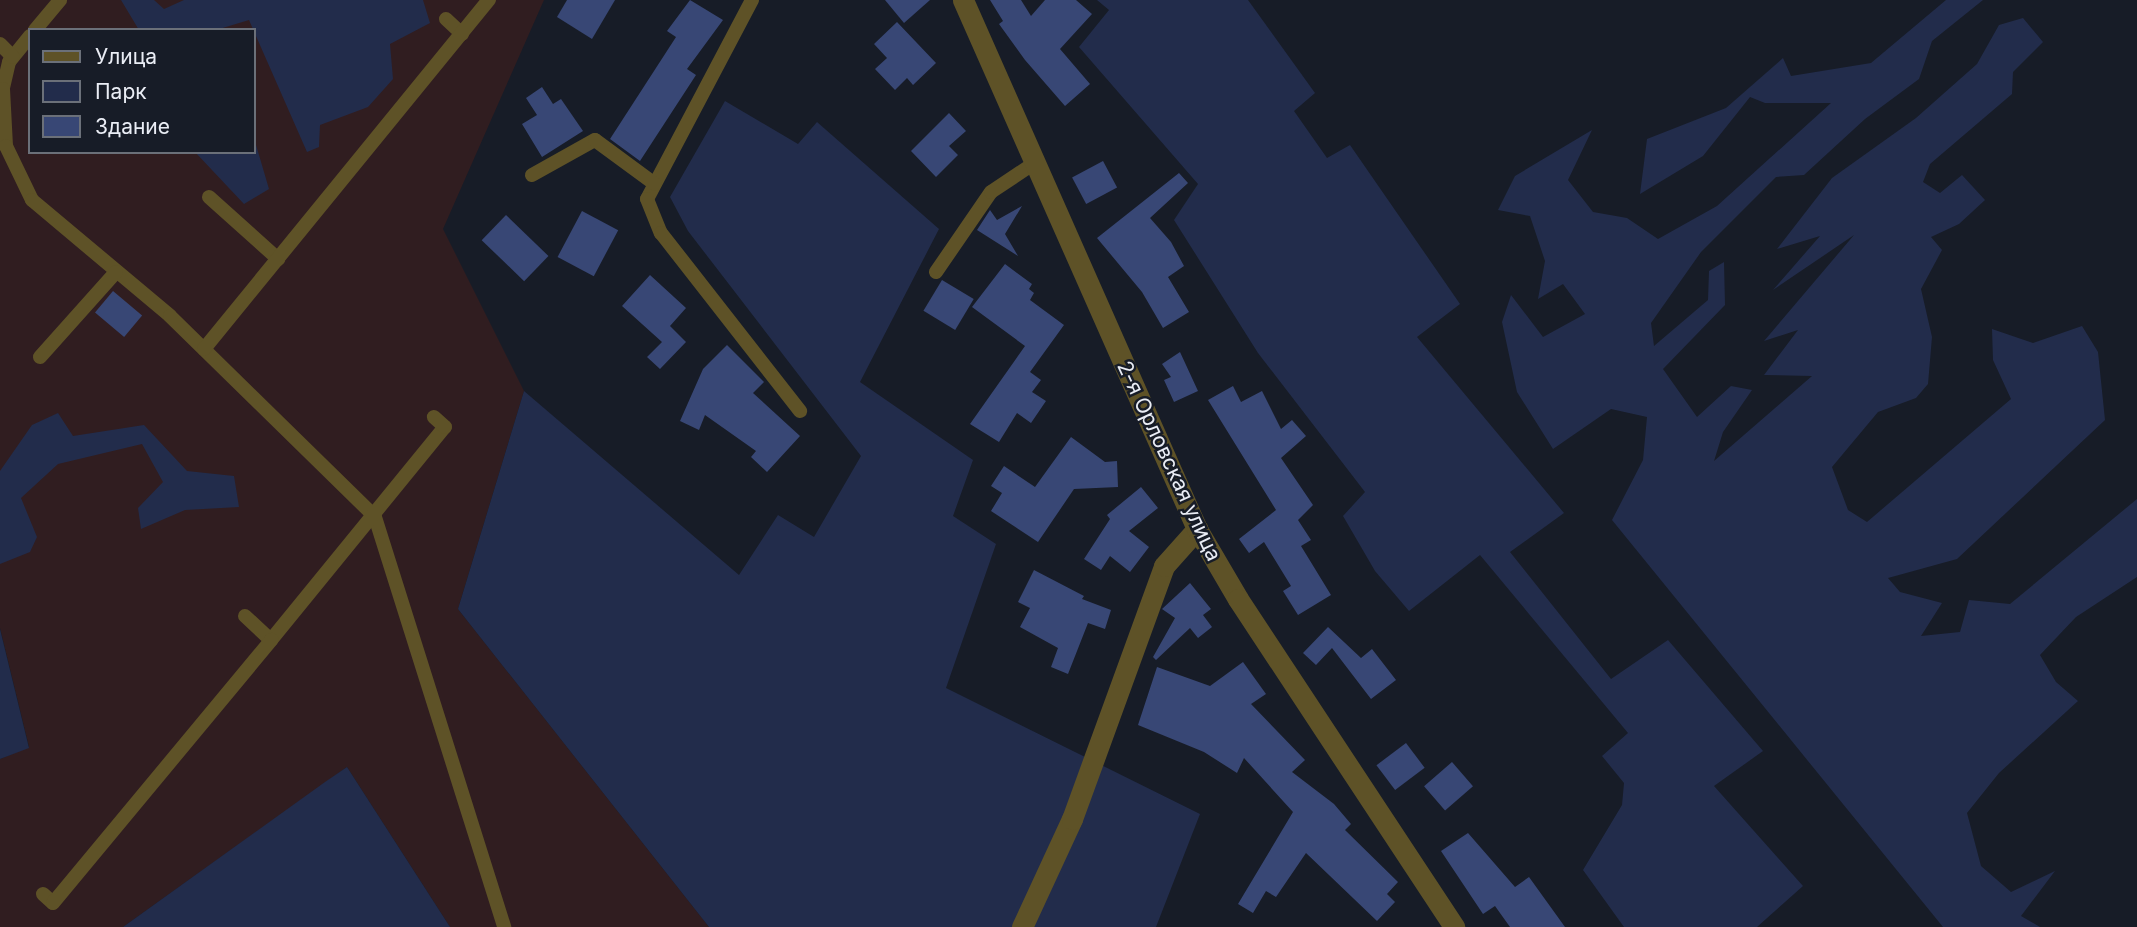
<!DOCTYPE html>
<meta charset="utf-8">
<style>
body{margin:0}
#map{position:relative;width:2137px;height:927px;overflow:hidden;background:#171c27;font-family:Inter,sans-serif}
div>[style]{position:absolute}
.industrial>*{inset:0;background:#301d20}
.green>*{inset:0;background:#222c4b}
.building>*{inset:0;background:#384775;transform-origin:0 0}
.service>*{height:14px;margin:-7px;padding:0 7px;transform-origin:7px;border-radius:7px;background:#5e5227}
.minor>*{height:21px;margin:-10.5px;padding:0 10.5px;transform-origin:10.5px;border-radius:10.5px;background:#5e5227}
.tertiary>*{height:21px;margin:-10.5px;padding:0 10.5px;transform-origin:10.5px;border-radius:10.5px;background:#5e5227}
span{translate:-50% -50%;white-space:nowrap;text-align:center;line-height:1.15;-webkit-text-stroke:5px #171c27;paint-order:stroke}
.street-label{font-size:21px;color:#eaedf5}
.legend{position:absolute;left:28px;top:28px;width:228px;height:126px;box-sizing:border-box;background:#171c27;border:2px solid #6b7079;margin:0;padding:9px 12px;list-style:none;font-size:21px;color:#eaedf5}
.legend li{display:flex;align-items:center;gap:14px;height:35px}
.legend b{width:35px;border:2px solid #6b7079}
</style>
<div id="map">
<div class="industrial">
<i style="clip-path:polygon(evenodd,0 0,544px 0,443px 229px,524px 391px,458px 609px,709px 927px,450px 927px,347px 767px,123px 927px,0 927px,0 759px,29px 747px,0 628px,0 0,30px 30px,254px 30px,254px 152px,30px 152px,30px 30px)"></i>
</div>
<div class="green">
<i style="clip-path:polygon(121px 0,154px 0,164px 9px,184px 0,423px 0,430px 23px,390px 44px,393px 79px,368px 107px,320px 125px,319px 147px,307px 152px,249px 20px,216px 30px,139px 30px)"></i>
<i style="clip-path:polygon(1097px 0,1248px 0,1315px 93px,1294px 111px,1327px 158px,1350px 145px,1460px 304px,1417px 337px,1564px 513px,1510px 552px,1611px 679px,1668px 640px,1763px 751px,1714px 786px,1803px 886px,1757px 927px,1624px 927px,1583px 870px,1622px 805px,1624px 783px,1602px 756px,1628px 733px,1480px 555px,1409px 611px,1375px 571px,1343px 516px,1365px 492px,1258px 353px,1174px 220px,1198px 184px,1079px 47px,1109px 10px)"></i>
<i style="clip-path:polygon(1946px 0,1983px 0,1932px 41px,1919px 79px,1865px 119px,1804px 175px,1776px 177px,1701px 252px,1651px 323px,1654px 346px,1708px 300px,1709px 271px,1724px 262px,1725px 305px,1663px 369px,1697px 417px,1731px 386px,1752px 390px,1723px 432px,1714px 461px,1812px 376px,1764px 375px,1798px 330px,1764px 341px,1854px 235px,1773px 290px,1820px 236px,1777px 249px,1832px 178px,1916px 118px,1977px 64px,1999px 25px,2023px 18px,2043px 42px,2013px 72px,2012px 94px,1930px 164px,1923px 182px,1940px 193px,1962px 175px,1985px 200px,1959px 224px,1931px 237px,1942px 250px,1921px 289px,1932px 337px,1928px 384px,1916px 398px,1878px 412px,1832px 467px,1848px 510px,1867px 522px,2011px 399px,1993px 360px,1992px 329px,2033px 343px,2082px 326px,2098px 352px,2105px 420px,1957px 559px,1888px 578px,1900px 592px,1942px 603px,1921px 636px,1960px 632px,1969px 600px,2010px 604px,2137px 499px,2137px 577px,2076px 617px,2040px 655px,2056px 682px,2078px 701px,1999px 773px,1967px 813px,1981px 866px,2011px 892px,2055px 871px,2021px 916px,2040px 927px,1943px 927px,1612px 520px,1643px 460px,1647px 417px,1611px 409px,1553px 449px,1517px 392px,1502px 322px,1511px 295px,1543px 337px,1585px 314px,1563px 284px,1538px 299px,1545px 261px,1530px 216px,1498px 210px,1515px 176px,1592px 130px,1568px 180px,1593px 212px,1627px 218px,1658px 239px,1717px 206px,1831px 103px,1765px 103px,1750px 97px,1703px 156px,1640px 194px,1647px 139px,1726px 108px,1783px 58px,1791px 76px,1871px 63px)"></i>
<i style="clip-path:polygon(725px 101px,798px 144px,817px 122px,939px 229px,860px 382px,973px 460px,953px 516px,996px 544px,946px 688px,1200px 814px,1156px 927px,709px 927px,458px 609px,524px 391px,739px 575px,778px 515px,814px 537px,861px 456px,688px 231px,670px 197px)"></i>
<i style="clip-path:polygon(254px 138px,269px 189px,244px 204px,195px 152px,254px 152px)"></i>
<i style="clip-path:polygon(58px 413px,73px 436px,144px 425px,187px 471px,234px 476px,239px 507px,185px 510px,141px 529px,138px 508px,163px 482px,142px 444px,58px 464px,21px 498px,37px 537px,30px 552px,0 564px,0 471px,32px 425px)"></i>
<i style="clip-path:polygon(0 629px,29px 748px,0 759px)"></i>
<i style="clip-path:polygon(347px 767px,450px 927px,123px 927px,325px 782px)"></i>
</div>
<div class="building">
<i style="clip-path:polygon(567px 0,615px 0,592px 39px,557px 17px)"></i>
<i style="clip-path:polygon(690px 0,723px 20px,687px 69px,696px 75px,640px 161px,610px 139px,676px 37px,667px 31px)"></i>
<i style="clip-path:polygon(885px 0,930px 0,904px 23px)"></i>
<i style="clip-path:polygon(990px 0,1021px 0,1031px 16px,1045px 0,1076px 0,1092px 14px,1060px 49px,1090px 84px,1065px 106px,1025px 60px,999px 24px,1003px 21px)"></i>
<i style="clip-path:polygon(897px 22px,936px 63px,913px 85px,907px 78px,895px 90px,875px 69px,887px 58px,874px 44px)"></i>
<i style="clip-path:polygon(542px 87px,553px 104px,561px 99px,583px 131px,542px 157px,522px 124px,537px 115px,526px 98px)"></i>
<i style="clip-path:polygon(949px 113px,966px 131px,949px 146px,958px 155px,936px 177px,911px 151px)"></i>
<i style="left:1103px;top:161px;width:30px;height:35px;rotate:62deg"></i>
<i style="clip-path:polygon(1179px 173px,1188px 183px,1150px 218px,1171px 242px,1184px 266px,1168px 277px,1189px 312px,1163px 328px,1142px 292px,1097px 238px)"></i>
<i style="clip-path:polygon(1022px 206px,1005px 234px,1018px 256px,977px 230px,990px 210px,997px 220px)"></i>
<i style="left:582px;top:211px;width:41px;height:52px;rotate:28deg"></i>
<i style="left:506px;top:215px;width:59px;height:35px;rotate:44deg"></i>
<i style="clip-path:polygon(1005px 264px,1032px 284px,1029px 289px,1034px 293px,1030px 300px,1064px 325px,1030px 372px,1041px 380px,1032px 392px,1046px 401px,1031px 423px,1017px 413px,999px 442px,970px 424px,1025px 346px,972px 307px)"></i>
<i style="clip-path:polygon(650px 275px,686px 308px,670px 326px,686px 342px,660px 369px,647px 357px,662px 342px,622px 306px)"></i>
<i style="left:942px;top:280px;width:37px;height:36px;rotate:31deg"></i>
<i style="left:113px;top:291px;width:38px;height:28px;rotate:40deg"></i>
<i style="clip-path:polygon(727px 345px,764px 382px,753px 393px,800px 436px,767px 472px,751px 457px,756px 451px,705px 415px,699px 430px,680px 421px,703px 369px)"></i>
<i style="clip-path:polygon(1180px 352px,1198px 391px,1174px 402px,1164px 380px,1171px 377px,1162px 364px)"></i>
<i style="clip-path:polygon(1233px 386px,1241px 402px,1262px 391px,1281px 429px,1292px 420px,1306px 436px,1281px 458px,1313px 505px,1298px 520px,1311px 540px,1301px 546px,1331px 595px,1298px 615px,1283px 591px,1291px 586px,1264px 542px,1249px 553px,1239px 539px,1276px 510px,1208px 400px)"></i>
<i style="clip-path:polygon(1071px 437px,1105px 462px,1117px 461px,1118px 487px,1074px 489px,1038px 542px,991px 511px,1002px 493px,991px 486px,1004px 466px,1035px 487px)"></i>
<i style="clip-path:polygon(1141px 487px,1158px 508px,1129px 531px,1149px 547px,1130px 572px,1110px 556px,1101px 570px,1084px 559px,1110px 519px,1107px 515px)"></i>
<i style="clip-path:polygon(1034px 570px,1084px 596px,1082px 599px,1111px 610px,1105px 629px,1088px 623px,1068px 674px,1051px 667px,1058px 648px,1020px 627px,1030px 608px,1018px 602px)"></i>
<i style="clip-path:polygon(1190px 583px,1211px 609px,1203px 615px,1212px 627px,1198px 638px,1190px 628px,1156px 660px,1153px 657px,1175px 618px,1162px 609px)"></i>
<i style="clip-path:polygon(1328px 627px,1361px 658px,1372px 649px,1396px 680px,1371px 699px,1332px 648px,1316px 665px,1303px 653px)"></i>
<i style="clip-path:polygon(1243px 662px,1266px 694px,1251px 704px,1305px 760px,1292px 772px,1334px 804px,1351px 824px,1345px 830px,1398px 882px,1387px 894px,1395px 902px,1377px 921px,1306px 853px,1276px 897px,1266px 891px,1253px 913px,1238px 904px,1293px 812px,1244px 758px,1237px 773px,1204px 752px,1138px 725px,1157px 667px,1210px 686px)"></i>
<i style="left:1406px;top:743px;width:31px;height:37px;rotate:53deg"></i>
<i style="left:1452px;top:762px;width:32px;height:37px;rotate:49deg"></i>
<i style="clip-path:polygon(1468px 833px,1515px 887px,1529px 877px,1565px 927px,1510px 927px,1495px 906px,1483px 914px,1441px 851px)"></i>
</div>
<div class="service">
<i style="left:752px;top:0;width:225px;rotate:117.8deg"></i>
<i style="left:647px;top:199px;width:37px;rotate:68deg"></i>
<i style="left:661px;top:233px;width:226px;rotate:52deg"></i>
<i style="left:446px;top:19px;width:22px;rotate:43deg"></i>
<i style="left:35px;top:30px;width:39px;rotate:-50deg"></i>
<i style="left:30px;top:36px;width:33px;rotate:129deg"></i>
<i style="left:9px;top:62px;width:28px;rotate:103deg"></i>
<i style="left:3px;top:89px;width:57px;rotate:87deg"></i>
<i style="left:6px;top:146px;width:60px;rotate:64.3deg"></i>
<i style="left:32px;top:200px;width:180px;rotate:40deg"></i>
<i style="left:170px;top:316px;width:287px;rotate:44.4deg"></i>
<i style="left:375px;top:517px;width:430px;rotate:72.5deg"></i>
<i style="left:0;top:44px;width:18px;rotate:45deg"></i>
<i style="left:532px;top:175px;width:72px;rotate:-29.1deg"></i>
<i style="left:595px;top:140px;width:74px;rotate:36.3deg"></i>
<i style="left:209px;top:197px;width:93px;rotate:41.9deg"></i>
<i style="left:936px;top:272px;width:97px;rotate:-55.5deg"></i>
<i style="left:991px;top:192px;width:50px;rotate:-33.7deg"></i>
<i style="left:204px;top:349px;width:451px;rotate:-50.8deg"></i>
<i style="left:40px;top:357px;width:114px;rotate:-48.2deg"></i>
<i style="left:245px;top:616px;width:35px;rotate:43deg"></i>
<i style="left:271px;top:640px;width:275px;rotate:-50.8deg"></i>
<i style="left:445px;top:427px;width:15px;rotate:-138deg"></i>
<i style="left:43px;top:894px;width:13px;rotate:42deg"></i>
<i style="left:53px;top:903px;width:342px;rotate:-50.3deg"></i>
</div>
<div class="minor">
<i style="left:1022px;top:927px;width:119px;rotate:-65.2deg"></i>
<i style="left:1072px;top:819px;width:269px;rotate:-70deg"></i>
<i style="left:1164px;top:566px;width:50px;rotate:-48.3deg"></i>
</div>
<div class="tertiary">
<i style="left:963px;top:0;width:578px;rotate:66.14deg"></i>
<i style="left:1197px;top:529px;width:81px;rotate:59.6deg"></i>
<i style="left:1238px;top:599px;width:393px;rotate:56.6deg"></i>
</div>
<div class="street-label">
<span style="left:1169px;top:461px;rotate:65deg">2-я Орловская улица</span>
</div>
<ul class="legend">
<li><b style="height:9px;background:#5e5227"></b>Улица</li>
<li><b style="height:19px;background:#222c4b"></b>Парк</li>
<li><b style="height:19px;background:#384775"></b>Здание</li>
</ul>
</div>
